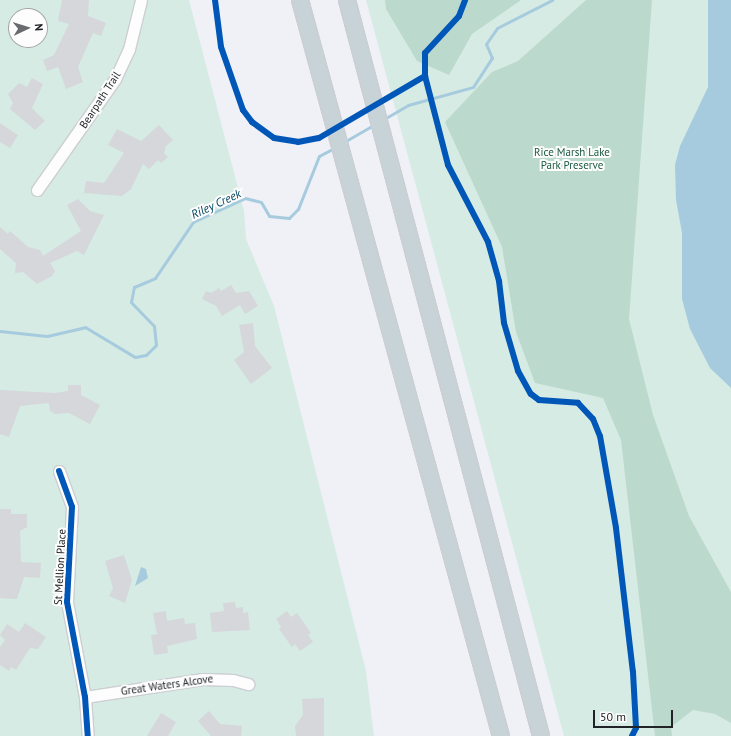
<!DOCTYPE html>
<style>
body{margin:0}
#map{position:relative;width:731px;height:736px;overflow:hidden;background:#eff1f6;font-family:"PT Sans",sans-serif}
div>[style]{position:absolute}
.green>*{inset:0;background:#d6ebe3}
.forest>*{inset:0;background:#bcd9ce}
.water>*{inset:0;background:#a7cbde}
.stream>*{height:3px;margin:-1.5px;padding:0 1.5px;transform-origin:1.5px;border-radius:1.5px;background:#a7cbde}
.building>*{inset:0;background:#d5d7db}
.roads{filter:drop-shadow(1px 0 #ccced2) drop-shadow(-1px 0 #ccced2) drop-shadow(0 1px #ccced2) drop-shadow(0 -1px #ccced2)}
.minor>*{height:11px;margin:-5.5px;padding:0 5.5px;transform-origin:5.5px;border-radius:5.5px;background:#fdfdfe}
.highway>*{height:16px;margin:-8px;padding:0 8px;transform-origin:8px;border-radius:8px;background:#c7d3d7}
.cycleway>*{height:6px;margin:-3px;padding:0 3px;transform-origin:3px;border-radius:3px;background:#0057b8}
span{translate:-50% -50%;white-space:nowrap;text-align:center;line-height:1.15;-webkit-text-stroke:4px #fdfdfd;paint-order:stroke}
.street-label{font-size:11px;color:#212326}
.park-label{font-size:11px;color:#1a5941}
.water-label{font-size:12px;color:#004660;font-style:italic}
.north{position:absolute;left:8px;top:8px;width:40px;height:40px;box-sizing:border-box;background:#fdfdfd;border:1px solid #a5a6a7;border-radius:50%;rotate:86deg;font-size:11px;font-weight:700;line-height:16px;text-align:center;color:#212326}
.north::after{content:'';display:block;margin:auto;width:14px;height:18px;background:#696b6f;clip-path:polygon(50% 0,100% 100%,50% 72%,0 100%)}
.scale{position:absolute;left:593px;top:710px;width:80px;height:18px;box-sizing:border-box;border:2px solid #212326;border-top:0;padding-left:5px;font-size:12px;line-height:14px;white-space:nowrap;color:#212326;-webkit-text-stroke:3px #fdfdfd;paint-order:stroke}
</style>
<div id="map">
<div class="green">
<i style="clip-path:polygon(evenodd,0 0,189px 0,244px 211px,246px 239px,274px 306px,366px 671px,374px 736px,0 736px,0 0,16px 16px,40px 16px,40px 40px,16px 40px,16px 16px)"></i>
<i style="clip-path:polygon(366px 0,731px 0,731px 736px,564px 736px)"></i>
</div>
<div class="forest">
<i style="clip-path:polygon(385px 0,521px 0,472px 34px,449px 75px,417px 61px,386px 9px)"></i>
<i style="clip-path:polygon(586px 0,652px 0,629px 319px,653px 415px,689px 516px,731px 592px,731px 723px,715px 714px,693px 710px,671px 727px,672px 736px,655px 736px,621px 440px,603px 398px,535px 383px,516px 332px,502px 247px,445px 122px,492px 72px,518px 61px)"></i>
</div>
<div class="water">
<i style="clip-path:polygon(708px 0,731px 0,731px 388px,710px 368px,690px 329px,682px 299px,682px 233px,676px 200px,675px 165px,680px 146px,708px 87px)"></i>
<i style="clip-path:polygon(141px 567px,146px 569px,148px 578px,135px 586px)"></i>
</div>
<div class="stream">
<i style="left:384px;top:119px;width:28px;rotate:-30deg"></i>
<i style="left:408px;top:105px;width:67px;rotate:-15.5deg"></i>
<i style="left:473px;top:87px;width:35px;rotate:-57deg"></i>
<i style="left:492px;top:58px;width:15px;rotate:-113deg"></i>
<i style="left:486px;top:44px;width:19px;rotate:-55deg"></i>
<i style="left:497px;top:28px;width:62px;rotate:-27deg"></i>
<i style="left:344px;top:142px;width:34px;rotate:-30deg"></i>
<i style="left:0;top:331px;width:47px;rotate:6.1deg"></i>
<i style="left:47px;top:336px;width:39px;rotate:-13deg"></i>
<i style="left:85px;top:327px;width:58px;rotate:31deg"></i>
<i style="left:135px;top:357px;width:11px;rotate:-10deg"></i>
<i style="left:146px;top:355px;width:14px;rotate:-45deg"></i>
<i style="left:156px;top:345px;width:19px;rotate:-96deg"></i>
<i style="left:154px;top:326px;width:33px;rotate:-134deg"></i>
<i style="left:131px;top:302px;width:15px;rotate:-79deg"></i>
<i style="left:134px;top:287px;width:23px;rotate:-23deg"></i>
<i style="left:155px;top:278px;width:68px;rotate:-55.8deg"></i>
<i style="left:193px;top:222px;width:57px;rotate:-24.8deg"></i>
<i style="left:245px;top:198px;width:16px;rotate:14deg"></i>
<i style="left:261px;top:202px;width:16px;rotate:60deg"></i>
<i style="left:269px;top:216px;width:20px;rotate:6deg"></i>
<i style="left:289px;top:218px;width:13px;rotate:-45deg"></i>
<i style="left:298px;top:209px;width:57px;rotate:-68.4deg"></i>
<i style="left:319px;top:156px;width:19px;rotate:-28deg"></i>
</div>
<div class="building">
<i style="clip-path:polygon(62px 0,89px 0,88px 16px,106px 23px,101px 36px,93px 33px,78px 67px,83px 82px,66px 89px,58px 67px,47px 71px,43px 60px,54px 55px,69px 24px,58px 21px)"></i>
<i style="clip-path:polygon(32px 78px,43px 84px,32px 108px,45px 121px,35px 130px,10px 109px,13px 103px,8px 94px,19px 83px,27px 87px)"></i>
<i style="clip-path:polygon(0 123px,18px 135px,10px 148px,0 142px)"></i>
<i style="clip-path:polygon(159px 125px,173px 140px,166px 146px,164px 153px,168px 157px,161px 163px,158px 160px,149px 169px,143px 164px,131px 189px,122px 196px,84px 193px,86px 181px,104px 183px,124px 153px,108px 145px,117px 129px,141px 141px)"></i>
<i style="clip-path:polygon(78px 199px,90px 211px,104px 215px,84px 255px,77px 251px,50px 263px,55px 271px,52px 276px,37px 284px,23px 272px,15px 273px,16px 263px,0 249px,0 227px,8px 234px,10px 231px,28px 247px,40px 250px,43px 256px,81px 231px,67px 205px)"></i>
<i style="clip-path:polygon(231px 285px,236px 293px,249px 291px,258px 306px,245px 314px,240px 305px,222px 316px,216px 306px,202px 299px,206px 291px,211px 293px,219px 288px,221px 291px)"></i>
<i style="clip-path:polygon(253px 323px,255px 346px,272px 368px,251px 384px,234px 360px,244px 352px,239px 325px)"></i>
<i style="clip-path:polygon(68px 385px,81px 385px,81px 395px,100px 405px,90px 424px,69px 413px,55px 414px,50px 411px,49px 403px,20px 406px,9px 437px,0 434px,0 390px,55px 393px,68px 391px)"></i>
<i style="clip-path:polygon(0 509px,11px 509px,11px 514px,27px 514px,27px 527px,20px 531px,21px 562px,41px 563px,40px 578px,24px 577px,17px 599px,0 598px)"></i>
<i style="clip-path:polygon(124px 555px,132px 580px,125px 603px,109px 596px,113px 588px,105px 561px)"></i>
<i style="clip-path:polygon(235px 602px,236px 608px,243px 607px,243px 613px,248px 612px,250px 630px,212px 632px,210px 613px,224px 611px,223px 603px)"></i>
<i style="clip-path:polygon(166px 611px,167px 621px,184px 618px,185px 624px,195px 623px,197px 639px,167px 646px,168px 653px,154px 655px,151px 635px,157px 634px,153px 613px)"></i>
<i style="clip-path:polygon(287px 611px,291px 617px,297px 613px,311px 633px,308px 635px,313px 642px,300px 651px,295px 644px,292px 647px,279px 629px,281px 627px,276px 619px)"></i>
<i style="clip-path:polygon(25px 623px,46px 637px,38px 649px,30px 648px,16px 670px,11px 667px,9px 671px,0 665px,0 647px,5px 640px,0 635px,7px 624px,19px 632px)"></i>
<i style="clip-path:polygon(324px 698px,324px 736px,296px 736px,295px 726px,303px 715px,302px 699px)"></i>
<i style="clip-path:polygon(209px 711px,220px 724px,242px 726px,241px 736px,211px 736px,198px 721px)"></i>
<i style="clip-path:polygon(161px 713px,176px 722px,168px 736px,147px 736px)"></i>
</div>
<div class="roads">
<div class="minor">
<i style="left:37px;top:190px;width:136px;rotate:-54.9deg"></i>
<i style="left:115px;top:79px;width:33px;rotate:-65deg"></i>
<i style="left:129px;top:49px;width:50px;rotate:-76.2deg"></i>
<i style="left:59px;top:471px;width:38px;rotate:70deg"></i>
<i style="left:72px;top:507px;width:95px;rotate:93deg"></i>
<i style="left:67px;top:602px;width:97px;rotate:79.3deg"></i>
<i style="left:85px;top:697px;width:39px;rotate:86deg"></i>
<i style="left:85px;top:697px;width:119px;rotate:-8.7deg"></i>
<i style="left:203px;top:679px;width:30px;rotate:2deg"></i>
<i style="left:233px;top:680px;width:16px;rotate:15deg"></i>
</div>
<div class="highway">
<i style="left:300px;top:0;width:763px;rotate:74.73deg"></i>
<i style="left:347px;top:0;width:761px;rotate:75.23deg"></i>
</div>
</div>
<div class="cycleway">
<i style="left:215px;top:0;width:47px;rotate:82.7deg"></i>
<i style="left:221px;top:47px;width:67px;rotate:70.8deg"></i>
<i style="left:243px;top:110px;width:15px;rotate:53deg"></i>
<i style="left:252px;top:122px;width:27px;rotate:36deg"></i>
<i style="left:274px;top:138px;width:24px;rotate:9deg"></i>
<i style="left:298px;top:142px;width:21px;rotate:-11deg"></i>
<i style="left:319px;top:138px;width:123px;rotate:-30.3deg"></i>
<i style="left:425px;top:76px;width:92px;rotate:75.5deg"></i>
<i style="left:448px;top:165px;width:87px;rotate:62.5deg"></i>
<i style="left:488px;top:242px;width:41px;rotate:74.2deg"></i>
<i style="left:499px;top:281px;width:42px;rotate:83.2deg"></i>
<i style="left:504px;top:323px;width:50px;rotate:73.7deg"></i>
<i style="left:518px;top:371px;width:26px;rotate:61deg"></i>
<i style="left:531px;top:394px;width:10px;rotate:37deg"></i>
<i style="left:539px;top:400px;width:39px;rotate:4deg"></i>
<i style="left:578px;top:403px;width:22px;rotate:47deg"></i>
<i style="left:593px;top:419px;width:18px;rotate:68deg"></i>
<i style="left:600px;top:436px;width:93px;rotate:80.1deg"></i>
<i style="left:616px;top:528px;width:145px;rotate:83.3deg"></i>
<i style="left:633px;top:672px;width:56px;rotate:86.9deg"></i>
<i style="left:636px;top:728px;width:9px;rotate:117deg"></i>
<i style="left:425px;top:76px;width:23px;rotate:-90deg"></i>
<i style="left:425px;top:53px;width:50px;rotate:-47.4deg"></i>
<i style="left:459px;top:16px;width:17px;rotate:-69deg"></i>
<i style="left:59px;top:471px;width:38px;rotate:70deg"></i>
<i style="left:72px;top:507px;width:95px;rotate:93deg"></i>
<i style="left:67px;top:602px;width:97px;rotate:79.3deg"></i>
<i style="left:85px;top:697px;width:39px;rotate:86deg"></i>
</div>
<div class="street-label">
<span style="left:100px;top:100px;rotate:-57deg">Bearpath Trail</span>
<span style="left:60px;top:567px;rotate:-87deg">St Mellion Place</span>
<span style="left:167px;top:685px;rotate:-8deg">Great Waters Alcove</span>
</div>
<div class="park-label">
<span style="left:572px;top:159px">Rice Marsh Lake<br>Park Preserve</span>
</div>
<div class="water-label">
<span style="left:216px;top:204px;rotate:-25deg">Riley Creek</span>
</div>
<div class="north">N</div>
<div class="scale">50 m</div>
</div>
